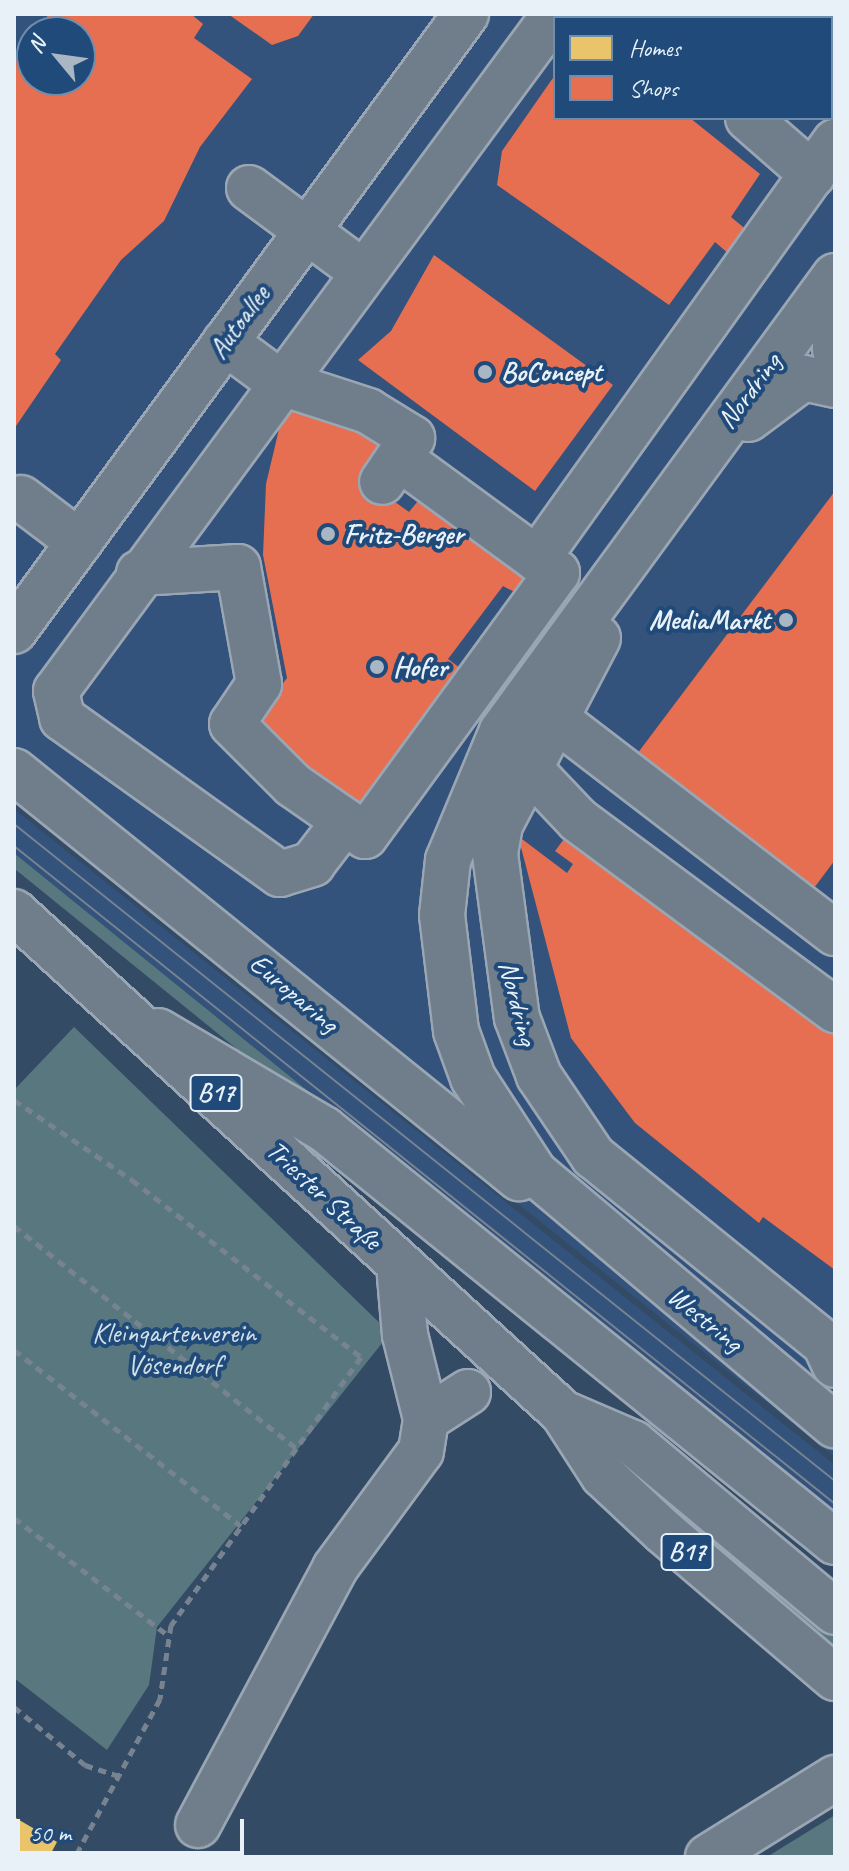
<!DOCTYPE html>
<meta charset="utf-8">
<style>
body{margin:0}
#map{position:relative;width:849px;height:1871px;overflow:hidden;background:#344b65;font-family:Caveat,sans-serif}
div>[style]{position:absolute}
.built>*{inset:0;background:#33527c}
.green>*{inset:0;background:#58777f;transform-origin:0 0}
.homes>*{inset:0;background:#e9c46a}
.shops>*{inset:0;background:#e76f51}
.path>*{height:5px;margin-top:-2.5px;transform-origin:0;background:repeating-linear-gradient(90deg,#778390 0 8px,transparent 0 14px)}
.roads{filter:drop-shadow(2px 0 #9aa6b3) drop-shadow(-2px 0 #9aa6b3) drop-shadow(0 2px #9aa6b3) drop-shadow(0 -2px #9aa6b3)}
.minor>*{height:44px;margin:-22px;padding:0 22px;transform-origin:22px;border-radius:22px;background:#707e8c}
.major>*{height:44px;margin:-22px;padding:0 22px;transform-origin:22px;border-radius:22px;background:#707e8c}
.tram>*{height:2px;margin:-1px;padding:0 1px;transform-origin:1px;border-radius:1px;background:#778390}
.dots>*{width:22px;height:22px;translate:-50% -50%;box-sizing:border-box;border:4px solid #1f4a7a;border-radius:50%}
span{translate:-50% -50%;white-space:nowrap;text-align:center;line-height:1.15;-webkit-text-stroke:8px #1f4a7a;paint-order:stroke}
.shield-label span{padding:2px 6px;background:#1f4a7a;border:2px solid;border-radius:6px;-webkit-text-stroke-width:0}
.shield-label{font-size:26px;color:#e8f1f8;font-weight:700}
.street-label{font-size:28px;color:#e8f1f8}
.poi-label{font-size:28px;color:#e8f1f8;font-weight:700}
.left{translate:0 -50%;text-align:left}
.right{translate:-100% -50%;text-align:right}
.park-label{font-size:28px;color:#d3e0e6}
.frame{position:absolute;inset:0;border:16px solid #e8f1f8;pointer-events:none}
.legend{position:absolute;left:553px;top:16px;width:280px;height:104px;box-sizing:border-box;background:#1f4a7a;border:2px solid #6f8dac;margin:0;padding:10px 14px;list-style:none;font-size:24px;color:#e8f1f8}
.legend li{display:flex;align-items:center;gap:16px;height:40px}
.legend b{width:40px;border:2px solid #6f8dac}
.north{position:absolute;left:16px;top:16px;width:80px;height:80px;box-sizing:border-box;background:#1f4a7a;border:2px solid #6f8dac;border-radius:50%;rotate:299deg;font-size:22px;font-weight:700;line-height:32px;text-align:center;color:#e8f1f8}
.north::after{content:'';display:block;margin:auto;width:28px;height:36px;background:#a9b7c5;clip-path:polygon(50% 0,100% 100%,50% 72%,0 100%)}
.scale{position:absolute;left:16px;top:1819px;width:228px;height:36px;box-sizing:border-box;border:4px solid #e8f1f8;border-top:0;padding-left:10px;font-size:24px;line-height:28px;white-space:nowrap;color:#e8f1f8;-webkit-text-stroke:6px #1f4a7a;paint-order:stroke}
</style>
<div id="map">
<div class="built">
<i style="clip-path:polygon(evenodd,14px 14px,835px 14px,835px 1457px,14px 801px,14px 14px,555px 18px,831px 18px,831px 118px,555px 118px,555px 18px,14px 14px,32px 32px,80px 32px,80px 80px,32px 80px,32px 32px)"></i>
<i style="clip-path:polygon(14px 809px,835px 1465px,835px 1517px,14px 853px)"></i>
</div>
<div class="green">
<i style="left:14px;top:853px;width:605px;height:12px;rotate:39deg"></i>
<i style="clip-path:polygon(74px 1027px,390px 1333px,157px 1627px,149px 1685px,107px 1750px,14px 1678px,14px 1090px)"></i>
<i style="clip-path:polygon(665px 1497px,835px 1634px,835px 1651px,661px 1502px)"></i>
<i style="clip-path:polygon(835px 1815px,835px 1857px,767px 1857px,778px 1850px)"></i>
</div>
<div class="homes">
<i style="clip-path:polygon(14px 1817px,57px 1842px,49px 1857px,14px 1857px)"></i>
</div>
<div class="shops">
<i style="clip-path:polygon(49px 14px,191px 14px,203px 24px,194px 38px,252px 79px,200px 147px,164px 221px,121px 260px,55px 354px,61px 360px,14px 429px,14px 62px,32px 38px,32px 80px,80px 80px,80px 32px,36px 32px)"></i>
<i style="clip-path:polygon(228px 14px,314px 14px,298px 36px,272px 45px)"></i>
<i style="clip-path:polygon(781px 14px,835px 14px,835px 57px,831px 18px)"></i>
<i style="clip-path:polygon(555px 75px,555px 118px,690px 118px,760px 174px,731px 217px,748px 231px,729px 254px,715px 242px,669px 305px,497px 185px,502px 151px)"></i>
<i style="clip-path:polygon(434px 255px,613px 385px,535px 491px,358px 360px,391px 331px)"></i>
<i style="clip-path:polygon(284px 408px,395px 440px,366px 481px,409px 512px,418px 501px,537px 578px,524px 597px,503px 586px,448px 659px,468px 674px,363px 820px,253px 723px,287px 678px,263px 555px,266px 484px)"></i>
<i style="clip-path:polygon(835px 491px,835px 860px,814px 888px,637px 754px)"></i>
<i style="clip-path:polygon(588px 807px,835px 990px,835px 1270px,763px 1217px,759px 1223px,635px 1123px,571px 1038px,518px 836px,567px 873px,573px 864px,555px 851px)"></i>
</div>
<div class="path">
<i style="left:14px;top:1100px;width:143px;rotate:34.1deg"></i>
<i style="left:132px;top:1180px;width:289px;rotate:37.7deg"></i>
<i style="left:361px;top:1357px;width:329px;rotate:125.3deg"></i>
<i style="left:171px;top:1625px;width:75px;rotate:98.5deg"></i>
<i style="left:160px;top:1699px;width:179px;rotate:118.3deg"></i>
<i style="left:14px;top:1226px;width:359px;rotate:38.2deg"></i>
<i style="left:14px;top:1350px;width:287px;rotate:37.8deg"></i>
<i style="left:14px;top:1518px;width:196px;rotate:37.3deg"></i>
<i style="left:14px;top:1707px;width:92px;rotate:39.2deg"></i>
<i style="left:85px;top:1765px;width:36px;rotate:18deg"></i>
</div>
<div class="roads">
<div class="minor">
<i style="left:555px;top:14px;width:841px;rotate:126.39deg"></i>
<i style="left:56px;top:691px;width:28px;rotate:77deg"></i>
<i style="left:62px;top:718px;width:268px;rotate:35.6deg"></i>
<i style="left:280px;top:874px;width:34px;rotate:-17deg"></i>
<i style="left:312px;top:864px;width:54px;rotate:-52.5deg"></i>
<i style="left:345px;top:821px;width:25px;rotate:37deg"></i>
<i style="left:365px;top:836px;width:326px;rotate:-53.9deg"></i>
<i style="left:557px;top:573px;width:24px;rotate:-145deg"></i>
<i style="left:537px;top:559px;width:513px;rotate:-54.45deg"></i>
<i style="left:627px;top:14px;width:6px;rotate:45deg"></i>
<i style="left:739px;top:14px;width:6px;rotate:39deg"></i>
<i style="left:831px;top:91px;width:6px;rotate:45deg"></i>
<i style="left:748px;top:118px;width:86px;rotate:41.2deg"></i>
<i style="left:249px;top:188px;width:139px;rotate:36.5deg"></i>
<i style="left:835px;top:276px;width:564px;rotate:126.2deg"></i>
<i style="left:502px;top:731px;width:140px;rotate:112.7deg"></i>
<i style="left:448px;top:860px;width:55px;rotate:96.2deg"></i>
<i style="left:442px;top:915px;width:117px;rotate:83.1deg"></i>
<i style="left:456px;top:1031px;width:50px;rotate:70.1deg"></i>
<i style="left:473px;top:1078px;width:113px;rotate:56.9deg"></i>
<i style="left:535px;top:1173px;width:392px;rotate:40.1deg"></i>
<i style="left:835px;top:322px;width:28px;rotate:90deg"></i>
<i style="left:225px;top:342px;width:67px;rotate:36.5deg"></i>
<i style="left:279px;top:382px;width:94px;rotate:18deg"></i>
<i style="left:368px;top:411px;width:52px;rotate:31.5deg"></i>
<i style="left:412px;top:438px;width:53px;rotate:124.3deg"></i>
<i style="left:748px;top:419px;width:69px;rotate:-36.7deg"></i>
<i style="left:803px;top:378px;width:33px;rotate:12deg"></i>
<i style="left:399px;top:458px;width:171px;rotate:36.2deg"></i>
<i style="left:21px;top:498px;width:73px;rotate:37.2deg"></i>
<i style="left:139px;top:573px;width:99px;rotate:-3.5deg"></i>
<i style="left:238px;top:567px;width:119px;rotate:79.8deg"></i>
<i style="left:259px;top:684px;width:48px;rotate:124deg"></i>
<i style="left:232px;top:724px;width:86px;rotate:45deg"></i>
<i style="left:293px;top:785px;width:63px;rotate:34.7deg"></i>
<i style="left:14px;top:631px;width:765px;rotate:-53.77deg"></i>
<i style="left:598px;top:638px;width:211px;rotate:117.7deg"></i>
<i style="left:500px;top:825px;width:29px;rotate:100deg"></i>
<i style="left:495px;top:854px;width:165px;rotate:82.4deg"></i>
<i style="left:517px;top:1018px;width:62px;rotate:69.2deg"></i>
<i style="left:539px;top:1076px;width:97px;rotate:56deg"></i>
<i style="left:593px;top:1156px;width:299px;rotate:39deg"></i>
<i style="left:825px;top:1344px;width:23px;rotate:65deg"></i>
<i style="left:552px;top:716px;width:357px;rotate:37.5deg"></i>
<i style="left:526px;top:765px;width:76px;rotate:46.6deg"></i>
<i style="left:578px;top:820px;width:320px;rotate:36.5deg"></i>
<i style="left:14px;top:771px;width:649px;rotate:38.87deg"></i>
<i style="left:158px;top:1031px;width:193px;rotate:30.6deg"></i>
<i style="left:324px;top:1129px;width:657px;rotate:38.95deg"></i>
<i style="left:426px;top:1419px;width:50px;rotate:-32.7deg"></i>
<i style="left:198px;top:1825px;width:291px;rotate:-61.9deg"></i>
<i style="left:335px;top:1568px;width:145px;rotate:-53.7deg"></i>
<i style="left:421px;top:1451px;width:32px;rotate:-81deg"></i>
<i style="left:426px;top:1419px;width:87px;rotate:-104deg"></i>
<i style="left:405px;top:1335px;width:70px;rotate:-94.9deg"></i>
<i style="left:708px;top:1857px;width:150px;rotate:-31.9deg"></i>
</div>
<div class="major">
<i style="left:14px;top:912px;width:743px;rotate:42.38deg"></i>
<i style="left:563px;top:1413px;width:74px;rotate:57.2deg"></i>
<i style="left:603px;top:1475px;width:83px;rotate:43.1deg"></i>
<i style="left:664px;top:1532px;width:225px;rotate:40.5deg"></i>
<i style="left:563px;top:1413px;width:76px;rotate:23.2deg"></i>
<i style="left:633px;top:1443px;width:263px;rotate:39.9deg"></i>
</div>
</div>
<div class="tram">
<i style="left:14px;top:824px;width:1052px;rotate:38.67deg"></i>
<i style="left:14px;top:846px;width:1052px;rotate:38.71deg"></i>
</div>
<div class="dots">
<i style="left:485px;top:372px;background:#a9b7c5"></i>
<i style="left:328px;top:534px;background:#a9b7c5"></i>
<i style="left:786px;top:620px;background:#a9b7c5"></i>
<i style="left:377px;top:667px;background:#a9b7c5"></i>
</div>
<div class="shield-label">
<span style="left:216px;top:1093px">B17</span>
<span style="left:687px;top:1552px">B17</span>
</div>
<div class="street-label">
<span style="left:239px;top:322px;rotate:-54deg">Autoallee</span>
<span style="left:749px;top:391px;rotate:-53deg">Nordring</span>
<span style="left:294px;top:993px;rotate:40deg">Europaring</span>
<span style="left:518px;top:1003px;rotate:76deg">Nordring</span>
<span style="left:324px;top:1195px;rotate:43deg">Triester Straße</span>
<span style="left:705px;top:1319px;rotate:39deg">Westring</span>
</div>
<div class="poi-label">
<span class="left" style="left:501px;top:372px">BoConcept</span>
<span class="left" style="left:344px;top:534px">Fritz-Berger</span>
<span class="right" style="left:770px;top:620px">MediaMarkt</span>
<span class="left" style="left:393px;top:667px">Hofer</span>
</div>
<div class="park-label">
<span style="left:174px;top:1349px">Kleingartenverein<br>Vösendorf</span>
</div>
<div class="frame"></div>
<ul class="legend">
<li><b style="height:22px;background:#e9c46a"></b>Homes</li>
<li><b style="height:22px;background:#e76f51"></b>Shops</li>
</ul>
<div class="north">N</div>
<div class="scale">50 m</div>
</div>
